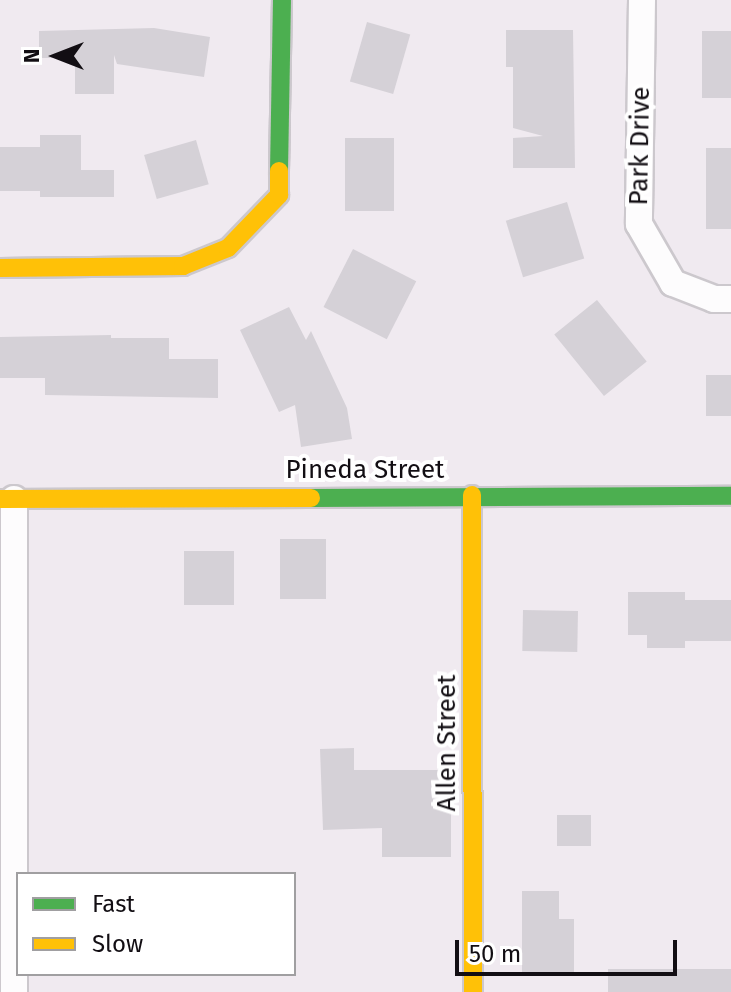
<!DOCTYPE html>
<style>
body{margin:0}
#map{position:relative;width:731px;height:992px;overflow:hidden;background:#f0eaf0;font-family:"Fira Sans",sans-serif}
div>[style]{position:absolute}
.building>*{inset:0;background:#d5d1d7;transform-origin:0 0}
.roads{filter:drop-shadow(2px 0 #ccc8cd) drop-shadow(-2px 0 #ccc8cd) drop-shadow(0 2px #ccc8cd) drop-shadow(0 -2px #ccc8cd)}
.street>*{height:26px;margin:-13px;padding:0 13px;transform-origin:13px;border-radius:13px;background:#fdfcfd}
.fast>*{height:18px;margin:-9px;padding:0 9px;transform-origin:9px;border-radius:9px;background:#4caf50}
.slow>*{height:18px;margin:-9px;padding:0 9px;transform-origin:9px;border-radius:9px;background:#ffc107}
span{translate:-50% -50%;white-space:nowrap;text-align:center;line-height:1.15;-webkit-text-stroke:8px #fff;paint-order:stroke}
.street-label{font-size:26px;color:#120e13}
.legend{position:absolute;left:16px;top:872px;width:280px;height:104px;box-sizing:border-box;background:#fff;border:2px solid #a09fa1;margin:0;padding:10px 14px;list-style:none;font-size:24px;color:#120e13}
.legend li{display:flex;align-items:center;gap:16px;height:40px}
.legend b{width:40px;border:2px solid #a09fa1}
.north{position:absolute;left:16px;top:16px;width:80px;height:80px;-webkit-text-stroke:6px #fff;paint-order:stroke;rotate:270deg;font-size:22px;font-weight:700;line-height:32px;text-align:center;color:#120e13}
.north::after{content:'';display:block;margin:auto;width:28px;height:36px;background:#120e13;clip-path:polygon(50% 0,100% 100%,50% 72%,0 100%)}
.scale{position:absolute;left:455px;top:940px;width:222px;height:36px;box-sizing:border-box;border:4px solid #120e13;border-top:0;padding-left:10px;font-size:24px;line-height:28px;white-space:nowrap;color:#120e13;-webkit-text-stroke:6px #fff;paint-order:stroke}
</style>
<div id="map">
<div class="building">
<i style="left:367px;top:22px;width:45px;height:62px;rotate:16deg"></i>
<i style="clip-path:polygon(154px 28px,210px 37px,204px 77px,117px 64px,114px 55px,114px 94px,75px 94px,75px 58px,39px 58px,39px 31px)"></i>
<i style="clip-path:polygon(506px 30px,573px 30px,575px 168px,513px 168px,513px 138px,543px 136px,513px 128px,513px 67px,506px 67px)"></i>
<i style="left:702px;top:31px;width:29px;height:67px"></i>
<i style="clip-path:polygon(40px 135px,81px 135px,81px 170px,114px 170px,114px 197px,40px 197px,40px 191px,0 191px,0 147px,40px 147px)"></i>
<i style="left:345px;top:138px;width:49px;height:73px"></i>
<i style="left:196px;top:140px;width:46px;height:54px;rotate:74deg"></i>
<i style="left:706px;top:148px;width:25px;height:81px"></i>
<i style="left:567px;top:202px;width:59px;height:64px;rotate:73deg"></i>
<i style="left:353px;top:249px;width:71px;height:65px;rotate:27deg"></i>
<i style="left:597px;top:300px;width:79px;height:55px;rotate:51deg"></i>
<i style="clip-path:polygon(289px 307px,306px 340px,311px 331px,347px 408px,352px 439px,301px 447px,295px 405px,279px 412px,240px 330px)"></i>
<i style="clip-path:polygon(111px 335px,111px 338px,169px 338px,169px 359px,218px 359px,218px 398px,45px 395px,45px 378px,0 378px,0 337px)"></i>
<i style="left:706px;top:375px;width:25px;height:41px"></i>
<i style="left:280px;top:539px;width:46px;height:60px"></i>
<i style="left:184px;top:551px;width:50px;height:54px"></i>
<i style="clip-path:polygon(628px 592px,685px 592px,685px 600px,731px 600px,731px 641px,685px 641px,685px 648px,647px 648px,647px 635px,628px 635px)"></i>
<i style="left:523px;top:610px;width:55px;height:41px;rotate:1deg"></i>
<i style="clip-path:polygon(354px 748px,354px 770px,451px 770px,451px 857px,382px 857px,382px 828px,323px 830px,320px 749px)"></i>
<i style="left:557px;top:815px;width:34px;height:31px"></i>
<i style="clip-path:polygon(522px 891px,559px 891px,559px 919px,574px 919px,574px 972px,522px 972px)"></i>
<i style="left:608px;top:969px;width:123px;height:23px"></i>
</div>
<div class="roads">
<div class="street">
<i style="left:642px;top:0;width:224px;rotate:90.8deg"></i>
<i style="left:639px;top:224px;width:68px;rotate:60deg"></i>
<i style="left:673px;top:283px;width:44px;rotate:21.3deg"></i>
<i style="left:714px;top:299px;width:17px"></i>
<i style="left:14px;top:499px;width:493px;rotate:90deg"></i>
</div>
<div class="fast">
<i style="left:279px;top:171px;width:171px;rotate:-89deg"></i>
<i style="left:311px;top:498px;width:420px;rotate:-0.3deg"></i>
</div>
<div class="slow">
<i style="left:0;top:268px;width:183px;rotate:-0.6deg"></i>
<i style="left:183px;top:266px;width:48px;rotate:-21.8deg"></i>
<i style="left:228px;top:248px;width:74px;rotate:-46.1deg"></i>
<i style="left:279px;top:195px;width:24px;rotate:-90deg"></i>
<i style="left:472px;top:495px;width:497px;rotate:89.9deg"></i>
<i style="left:0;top:499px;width:311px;rotate:-0.2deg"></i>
</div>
</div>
<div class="street-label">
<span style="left:640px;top:146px;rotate:-89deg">Park Drive</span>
<span style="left:365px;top:470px">Pineda Street</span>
<span style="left:447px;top:743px;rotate:-90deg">Allen Street</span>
</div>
<ul class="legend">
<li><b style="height:10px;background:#4caf50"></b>Fast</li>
<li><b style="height:10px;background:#ffc107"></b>Slow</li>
</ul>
<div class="north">N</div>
<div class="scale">50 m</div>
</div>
